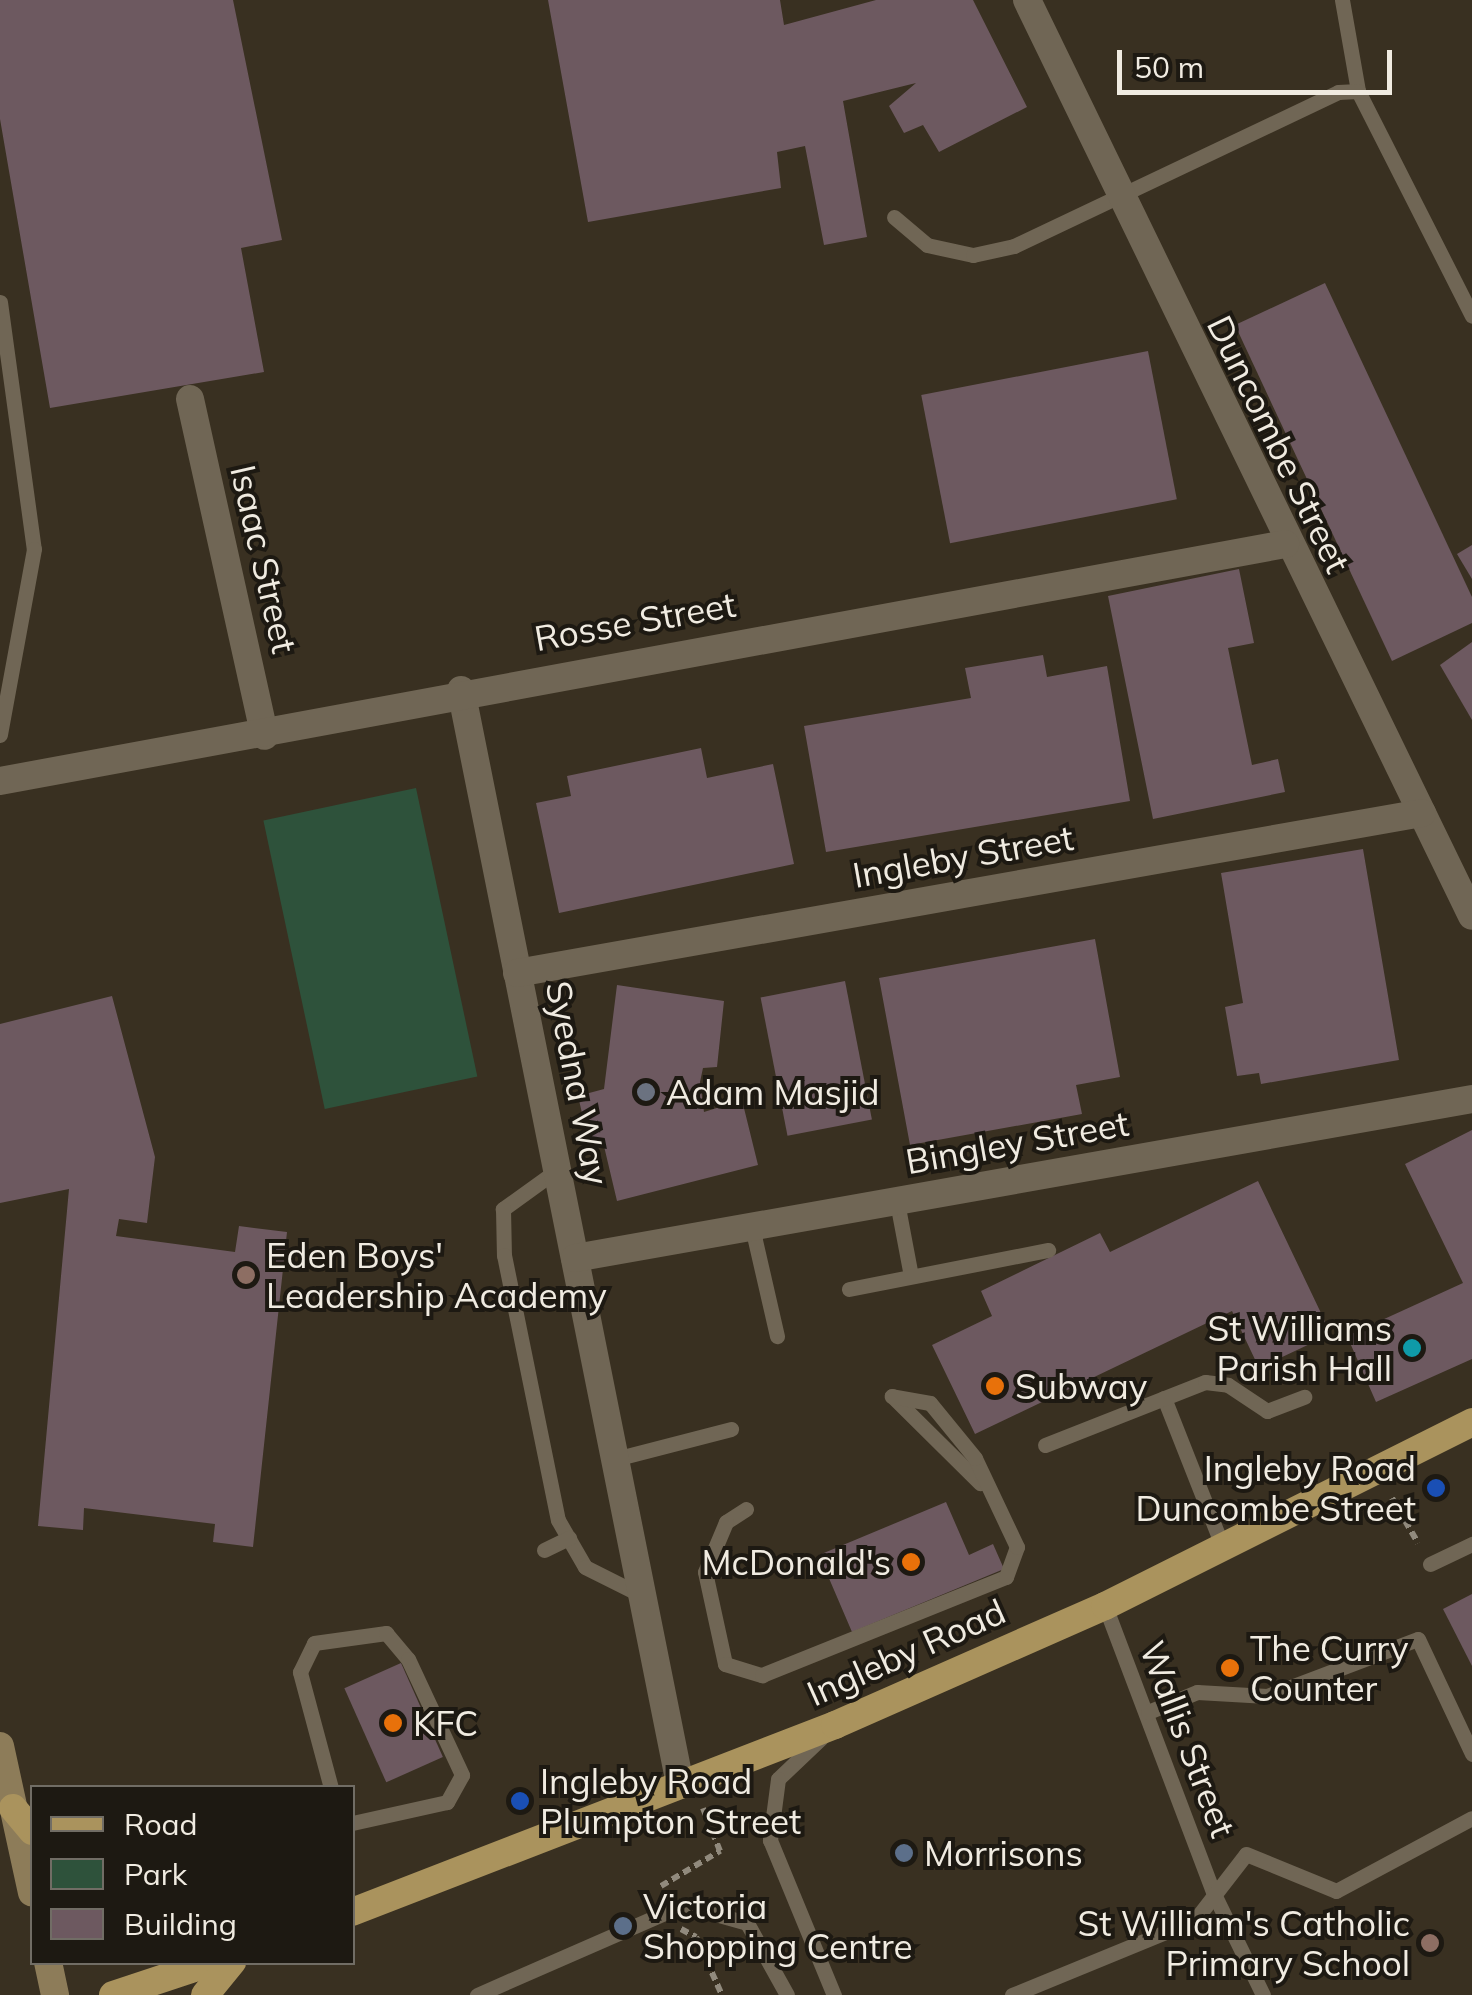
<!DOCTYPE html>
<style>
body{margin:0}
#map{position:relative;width:1472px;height:1995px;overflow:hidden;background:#393021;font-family:Mulish,sans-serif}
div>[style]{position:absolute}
.green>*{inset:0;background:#2e523b;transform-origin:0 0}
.building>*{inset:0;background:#6d5960;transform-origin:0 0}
.path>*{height:6px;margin-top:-3px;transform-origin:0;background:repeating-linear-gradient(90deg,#918a7d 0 8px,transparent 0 13px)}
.service>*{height:15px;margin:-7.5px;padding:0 7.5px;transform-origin:7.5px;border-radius:7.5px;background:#706655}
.minor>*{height:28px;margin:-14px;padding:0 14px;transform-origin:14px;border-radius:14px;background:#706655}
.secondary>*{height:28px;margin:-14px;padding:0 14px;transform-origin:14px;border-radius:14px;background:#8d7c59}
.primary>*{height:28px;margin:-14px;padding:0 14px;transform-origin:14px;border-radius:14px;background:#aa935d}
.dots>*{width:28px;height:28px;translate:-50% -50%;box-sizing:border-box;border:5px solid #1d1912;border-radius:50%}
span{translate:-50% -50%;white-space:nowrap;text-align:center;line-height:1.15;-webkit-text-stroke:8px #1d1912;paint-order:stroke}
.street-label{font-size:35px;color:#f0ebe1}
.poi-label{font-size:35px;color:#f0ebe1}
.left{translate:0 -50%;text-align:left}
.right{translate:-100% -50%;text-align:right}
.legend{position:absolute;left:30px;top:1785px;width:325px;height:180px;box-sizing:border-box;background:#1d1912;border:2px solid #716d65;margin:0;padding:12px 18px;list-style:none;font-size:30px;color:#f0ebe1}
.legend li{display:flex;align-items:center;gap:20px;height:50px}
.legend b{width:50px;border:2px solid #716d65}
.scale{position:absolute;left:1117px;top:50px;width:275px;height:45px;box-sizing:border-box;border:5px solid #f0ebe1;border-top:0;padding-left:12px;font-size:30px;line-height:35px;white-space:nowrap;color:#f0ebe1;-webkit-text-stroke:8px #1d1912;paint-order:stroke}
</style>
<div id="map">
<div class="green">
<i style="left:416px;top:788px;width:295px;height:156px;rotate:78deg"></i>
</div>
<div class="building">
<i style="clip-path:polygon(0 0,233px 0,282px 240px,241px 248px,264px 372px,50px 408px,0 119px)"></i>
<i style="clip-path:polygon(548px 0,780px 0,784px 25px,876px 0,973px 0,1027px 107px,939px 152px,923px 125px,904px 133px,889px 106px,916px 83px,843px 101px,867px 237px,824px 245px,805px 146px,777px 152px,781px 188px,588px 222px)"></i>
<i style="clip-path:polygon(1325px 283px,1472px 597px,1472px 623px,1392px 661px,1235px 325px)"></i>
<i style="left:1148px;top:351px;width:151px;height:231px;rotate:79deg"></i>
<i style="clip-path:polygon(1472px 545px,1472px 579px,1457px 554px)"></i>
<i style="clip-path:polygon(1239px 569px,1254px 643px,1228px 648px,1252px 765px,1278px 759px,1285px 792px,1153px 819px,1108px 596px)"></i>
<i style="clip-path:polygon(1472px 642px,1472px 720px,1440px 665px)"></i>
<i style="clip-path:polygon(1043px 655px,1047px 677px,1107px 666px,1130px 801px,826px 852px,804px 726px,971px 698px,965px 668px)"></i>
<i style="clip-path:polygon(701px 748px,707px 778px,773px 764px,794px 864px,559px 913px,536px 803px,571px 796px,567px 776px)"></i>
<i style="clip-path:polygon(1363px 849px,1399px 1060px,1261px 1084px,1259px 1073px,1237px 1076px,1225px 1007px,1243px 1003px,1221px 873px)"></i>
<i style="clip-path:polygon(1095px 939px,1120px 1077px,1076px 1085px,1082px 1114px,910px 1145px,879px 978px)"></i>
<i style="left:845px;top:981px;width:141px;height:86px;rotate:79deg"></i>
<i style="clip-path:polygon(617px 985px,724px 1001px,717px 1067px,703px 1068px,700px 1082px,704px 1112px,742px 1100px,758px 1165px,617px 1201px,603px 1142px,589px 1143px,578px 1096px,604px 1089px)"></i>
<i style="clip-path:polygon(112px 996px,155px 1157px,147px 1223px,119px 1219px,116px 1236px,235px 1252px,239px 1226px,287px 1232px,253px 1547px,213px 1542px,215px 1524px,84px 1508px,83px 1530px,38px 1526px,69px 1189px,0 1203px,0 1024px)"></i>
<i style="clip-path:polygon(1472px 1130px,1472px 1359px,1376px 1402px,1347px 1336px,1463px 1283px,1405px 1164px)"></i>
<i style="clip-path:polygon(1258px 1181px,1331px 1334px,1259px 1368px,1232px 1311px,975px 1434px,932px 1345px,992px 1316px,981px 1291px,1100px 1233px,1110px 1252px)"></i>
<i style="clip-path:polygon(946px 1502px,969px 1555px,993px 1544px,1004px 1569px,852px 1632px,819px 1555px)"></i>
<i style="clip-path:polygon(1472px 1594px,1472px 1666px,1443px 1609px)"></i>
<i style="left:401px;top:1663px;width:103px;height:62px;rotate:66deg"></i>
</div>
<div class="path">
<i style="left:1392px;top:1498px;width:52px;rotate:60deg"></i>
<i style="left:661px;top:1886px;width:69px;rotate:-30.7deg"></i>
<i style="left:720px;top:1851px;width:46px;rotate:-111.6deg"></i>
<i style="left:681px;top:1929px;width:17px;rotate:28deg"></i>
<i style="left:696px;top:1937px;width:64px;rotate:65.9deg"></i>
</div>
<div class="service">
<i style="left:1342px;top:0;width:92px;rotate:80deg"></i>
<i style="left:1358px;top:91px;width:252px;rotate:63.1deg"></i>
<i style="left:894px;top:217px;width:43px;rotate:40.3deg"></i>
<i style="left:927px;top:245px;width:47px;rotate:12.3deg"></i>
<i style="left:973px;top:255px;width:42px;rotate:-12.4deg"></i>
<i style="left:1014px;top:246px;width:359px;rotate:-25.4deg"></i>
<i style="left:1338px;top:92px;width:20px;rotate:-3deg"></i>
<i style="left:0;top:302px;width:249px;rotate:82.2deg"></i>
<i style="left:34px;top:549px;width:189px;rotate:100.4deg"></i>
<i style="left:557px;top:1170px;width:67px;rotate:144.2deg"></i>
<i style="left:503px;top:1209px;width:46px;rotate:88.8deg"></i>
<i style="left:504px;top:1255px;width:270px;rotate:78.5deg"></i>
<i style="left:558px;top:1520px;width:54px;rotate:60.1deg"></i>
<i style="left:585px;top:1567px;width:65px;rotate:26.6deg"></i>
<i style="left:897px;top:1202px;width:75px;rotate:79.3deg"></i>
<i style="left:752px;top:1227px;width:112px;rotate:77.1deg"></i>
<i style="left:849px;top:1289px;width:203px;rotate:-11.1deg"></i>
<i style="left:892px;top:1396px;width:124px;rotate:44.7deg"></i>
<i style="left:1164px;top:1398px;width:161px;rotate:68.5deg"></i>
<i style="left:1045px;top:1445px;width:172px;rotate:-21.5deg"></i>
<i style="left:1205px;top:1382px;width:23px;rotate:7deg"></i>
<i style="left:1228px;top:1385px;width:47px;rotate:33.7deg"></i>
<i style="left:1267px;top:1411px;width:40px;rotate:-21deg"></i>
<i style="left:615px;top:1459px;width:120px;rotate:-14.5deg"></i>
<i style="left:746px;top:1509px;width:24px;rotate:147deg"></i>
<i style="left:726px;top:1522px;width:54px;rotate:112.8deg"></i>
<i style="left:705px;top:1572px;width:94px;rotate:77.7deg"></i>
<i style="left:725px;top:1664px;width:39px;rotate:17deg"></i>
<i style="left:762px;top:1675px;width:263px;rotate:-21.9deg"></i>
<i style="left:1006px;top:1577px;width:32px;rotate:-70deg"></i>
<i style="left:1017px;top:1547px;width:98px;rotate:-115.3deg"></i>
<i style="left:975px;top:1458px;width:71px;rotate:-129.3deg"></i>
<i style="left:930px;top:1403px;width:39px;rotate:-170deg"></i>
<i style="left:544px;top:1550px;width:28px;rotate:-26deg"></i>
<i style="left:1430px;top:1564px;width:47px;rotate:-25.5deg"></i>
<i style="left:1105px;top:1606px;width:308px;rotate:69.3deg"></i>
<i style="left:1214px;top:1894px;width:112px;rotate:64.1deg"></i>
<i style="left:1148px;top:1712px;width:53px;rotate:-22.2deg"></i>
<i style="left:1197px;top:1692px;width:70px;rotate:3.3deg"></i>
<i style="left:1267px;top:1696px;width:161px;rotate:-20.7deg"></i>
<i style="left:1418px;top:1639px;width:127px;rotate:64.8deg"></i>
<i style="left:821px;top:1738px;width:59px;rotate:136.4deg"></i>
<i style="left:778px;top:1779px;width:62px;rotate:97.5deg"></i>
<i style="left:770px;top:1840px;width:168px;rotate:67.6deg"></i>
<i style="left:331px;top:1788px;width:120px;rotate:-105deg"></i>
<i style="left:300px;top:1672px;width:32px;rotate:-64deg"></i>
<i style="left:314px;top:1643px;width:73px;rotate:-7.9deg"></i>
<i style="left:386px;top:1633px;width:34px;rotate:50deg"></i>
<i style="left:408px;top:1659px;width:128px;rotate:65deg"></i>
<i style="left:462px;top:1775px;width:31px;rotate:119deg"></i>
<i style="left:447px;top:1802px;width:97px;rotate:167.5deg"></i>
<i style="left:477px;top:1995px;width:225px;rotate:-23.6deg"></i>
<i style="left:683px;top:1905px;width:66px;rotate:15.7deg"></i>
<i style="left:747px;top:1923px;width:82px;rotate:60.9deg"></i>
<i style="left:1012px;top:1995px;width:198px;rotate:-22.3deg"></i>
<i style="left:1195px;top:1920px;width:83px;rotate:-52.3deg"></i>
<i style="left:1246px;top:1854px;width:97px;rotate:22.3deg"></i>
<i style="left:1336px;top:1891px;width:154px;rotate:-28.2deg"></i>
</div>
<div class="minor">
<i style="left:1027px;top:0;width:1018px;rotate:64.09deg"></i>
<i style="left:190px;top:399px;width:345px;rotate:77.5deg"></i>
<i style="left:461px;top:690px;width:1116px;rotate:78.68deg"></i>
<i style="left:0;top:781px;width:1307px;rotate:-10.45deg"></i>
<i style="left:517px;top:973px;width:919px;rotate:-10.03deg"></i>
<i style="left:575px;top:1258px;width:911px;rotate:-10.05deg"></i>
</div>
<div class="secondary">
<i style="left:0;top:1746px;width:150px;rotate:77.7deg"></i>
<i style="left:48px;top:1962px;width:34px;rotate:78deg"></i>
</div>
<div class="primary">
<i style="left:13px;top:1808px;width:30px;rotate:50deg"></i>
<i style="left:352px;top:1912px;width:518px;rotate:-21.16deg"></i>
<i style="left:835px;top:1725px;width:295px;rotate:-23.8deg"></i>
<i style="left:1105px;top:1606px;width:411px;rotate:-26.6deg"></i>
<i style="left:113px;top:1995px;width:104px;rotate:-18.4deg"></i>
<i style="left:205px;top:1995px;width:43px;rotate:-50.7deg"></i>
</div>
<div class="dots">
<i style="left:646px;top:1092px;background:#6b7280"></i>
<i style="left:246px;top:1275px;background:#8d6e63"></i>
<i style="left:1412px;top:1348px;background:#0f9aa8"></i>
<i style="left:995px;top:1386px;background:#e8710a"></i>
<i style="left:1436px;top:1488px;background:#1a4fb4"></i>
<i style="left:911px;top:1562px;background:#e8710a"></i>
<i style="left:1230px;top:1668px;background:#e8710a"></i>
<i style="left:393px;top:1723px;background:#e8710a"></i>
<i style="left:520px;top:1801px;background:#1a4fb4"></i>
<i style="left:904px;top:1853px;background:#5c6f8a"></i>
<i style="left:623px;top:1926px;background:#5c6f8a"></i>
<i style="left:1430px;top:1943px;background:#8d6e63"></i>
</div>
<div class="street-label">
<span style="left:1279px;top:444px;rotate:64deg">Duncombe Street</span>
<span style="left:264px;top:559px;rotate:77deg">Isaac Street</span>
<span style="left:635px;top:621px;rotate:-10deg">Rosse Street</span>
<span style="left:963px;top:856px;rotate:-10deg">Ingleby Street</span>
<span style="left:578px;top:1083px;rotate:79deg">Syedna Way</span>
<span style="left:1017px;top:1142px;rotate:-10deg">Bingley Street</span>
<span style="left:906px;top:1652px;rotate:-24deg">Ingleby Road</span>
<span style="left:1188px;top:1739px;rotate:69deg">Wallis Street</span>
</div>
<div class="poi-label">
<span class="left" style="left:666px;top:1092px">Adam Masjid</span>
<span class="left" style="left:266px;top:1275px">Eden Boys'<br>Leadership Academy</span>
<span class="right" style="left:1392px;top:1348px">St Williams<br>Parish Hall</span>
<span class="left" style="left:1015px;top:1386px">Subway</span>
<span class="right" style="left:1416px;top:1488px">Ingleby Road<br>Duncombe Street</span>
<span class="right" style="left:891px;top:1562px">McDonald's</span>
<span class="left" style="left:1250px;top:1668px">The Curry<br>Counter</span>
<span class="left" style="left:413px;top:1723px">KFC</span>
<span class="left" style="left:540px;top:1801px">Ingleby Road<br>Plumpton Street</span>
<span class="left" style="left:924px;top:1853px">Morrisons</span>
<span class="left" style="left:643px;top:1926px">Victoria<br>Shopping Centre</span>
<span class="right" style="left:1410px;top:1943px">St William's Catholic<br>Primary School</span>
</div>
<ul class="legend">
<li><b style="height:12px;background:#aa935d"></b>Road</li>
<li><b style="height:28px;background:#2e523b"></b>Park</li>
<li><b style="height:28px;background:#6d5960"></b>Building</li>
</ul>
<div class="scale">50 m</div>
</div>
